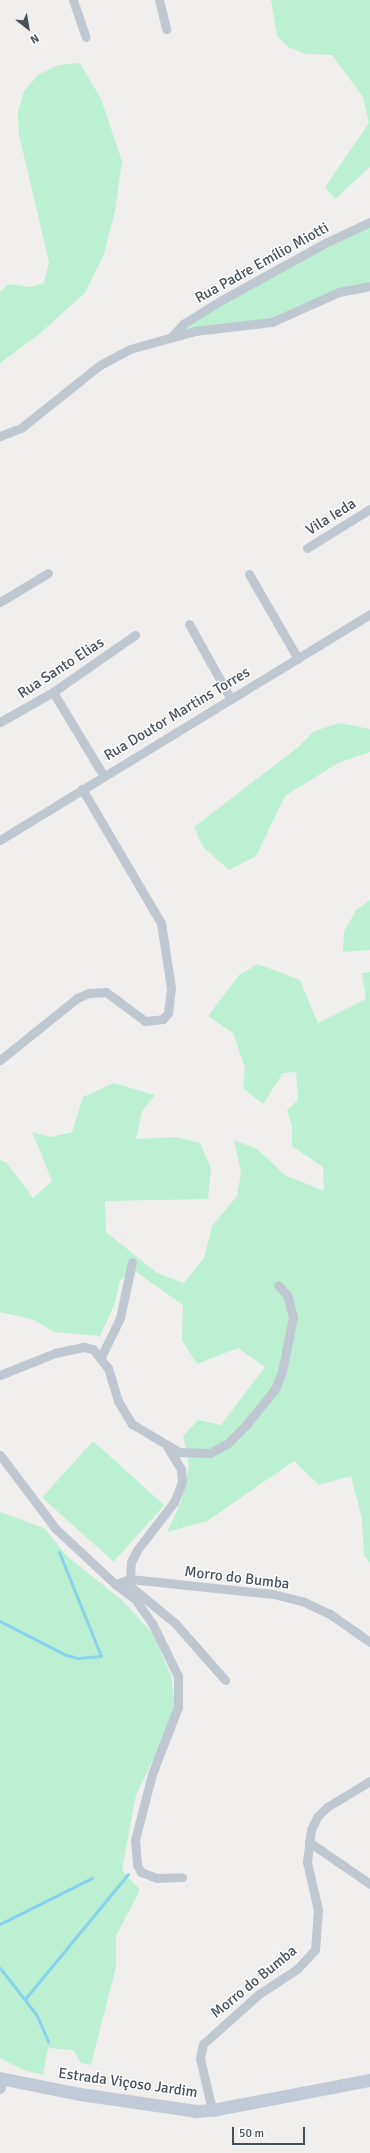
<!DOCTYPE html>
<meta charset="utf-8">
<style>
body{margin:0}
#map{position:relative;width:370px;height:2153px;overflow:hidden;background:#f1efee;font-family:Signika,sans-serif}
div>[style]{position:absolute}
.green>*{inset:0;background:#bcf0d3;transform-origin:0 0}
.stream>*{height:3px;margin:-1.5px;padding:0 1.5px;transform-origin:1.5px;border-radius:1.5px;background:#88d3ed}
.minor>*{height:9px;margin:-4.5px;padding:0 4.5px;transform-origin:4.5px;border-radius:4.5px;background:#bfc8d1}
.tertiary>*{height:12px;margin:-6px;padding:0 6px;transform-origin:6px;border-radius:6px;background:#bfc8d1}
.secondary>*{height:13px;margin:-6.5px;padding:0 6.5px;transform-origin:6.5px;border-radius:6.5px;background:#c1cbd8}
span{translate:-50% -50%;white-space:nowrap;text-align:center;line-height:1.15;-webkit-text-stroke:3px #fff;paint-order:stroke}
.street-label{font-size:15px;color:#46515c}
.north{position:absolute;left:8px;top:8px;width:40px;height:40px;-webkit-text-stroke:3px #fff;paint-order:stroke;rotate:149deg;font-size:11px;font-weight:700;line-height:16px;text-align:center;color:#46515c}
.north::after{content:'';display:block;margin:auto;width:14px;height:18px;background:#46515c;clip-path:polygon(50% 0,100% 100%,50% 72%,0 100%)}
.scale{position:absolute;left:232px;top:2127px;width:73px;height:18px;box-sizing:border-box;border:2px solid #46515c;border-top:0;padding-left:5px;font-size:12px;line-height:14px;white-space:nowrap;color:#46515c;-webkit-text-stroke:3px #fff;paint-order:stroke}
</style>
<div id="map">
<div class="green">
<i style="clip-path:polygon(271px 0,370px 0,370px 167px,335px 199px,325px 187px,369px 123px,363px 97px,332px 55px,306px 54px,288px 47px,277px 36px)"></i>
<i style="clip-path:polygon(80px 63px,101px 99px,122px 161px,115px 211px,104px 254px,85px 293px,37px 336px,0 363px,0 292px,9px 284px,30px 287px,44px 283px,49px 262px,19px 135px,18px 112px,24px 91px,38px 75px,58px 65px)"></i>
<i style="clip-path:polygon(370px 222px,370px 286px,357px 287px,291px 315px,172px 336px,183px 324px)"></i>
<i style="clip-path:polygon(340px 723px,370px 729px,370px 752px,338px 763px,285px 796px,256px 856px,229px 870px,203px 847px,194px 827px,296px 749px,314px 731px)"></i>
<i style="clip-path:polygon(370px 900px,370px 950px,343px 952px,344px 932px,356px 910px)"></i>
<i style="clip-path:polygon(258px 964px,300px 980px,318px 1023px,366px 999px,362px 973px,370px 972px,370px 1563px,364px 1556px,362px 1519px,351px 1476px,319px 1485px,294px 1461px,207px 1521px,167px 1532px,181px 1502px,189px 1466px,183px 1436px,198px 1420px,221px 1425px,265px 1367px,238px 1348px,197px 1364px,182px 1340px,183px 1305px,135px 1271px,120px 1280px,115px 1303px,100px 1336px,54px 1332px,34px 1320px,0 1312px,0 1160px,7px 1163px,33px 1198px,52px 1181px,32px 1132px,51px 1137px,72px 1132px,83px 1097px,114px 1083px,155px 1095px,142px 1111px,136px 1139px,175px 1137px,200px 1143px,211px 1168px,208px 1199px,105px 1201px,106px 1232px,157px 1273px,184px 1283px,204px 1258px,212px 1226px,237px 1196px,241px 1173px,234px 1140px,257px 1149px,285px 1175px,324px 1191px,323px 1167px,292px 1146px,292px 1126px,287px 1110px,298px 1100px,296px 1072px,283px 1073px,263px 1104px,243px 1088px,245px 1068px,233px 1033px,208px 1016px,239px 975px)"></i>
<i style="left:93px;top:1441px;width:96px;height:76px;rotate:42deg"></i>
<i style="clip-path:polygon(0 1512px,44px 1528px,67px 1556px,123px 1601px,154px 1635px,171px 1676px,176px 1712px,136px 1795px,122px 1870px,140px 1890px,116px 1936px,116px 1967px,91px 2065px,81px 2063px,73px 2050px,48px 2048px,43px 2075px,23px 2070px,0 2058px)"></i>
</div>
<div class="stream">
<i style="left:0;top:1621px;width:74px;rotate:27.3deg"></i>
<i style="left:66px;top:1655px;width:12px;rotate:14deg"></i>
<i style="left:78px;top:1658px;width:23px;rotate:-5deg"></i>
<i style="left:101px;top:1656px;width:112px;rotate:-112deg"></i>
<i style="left:0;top:1924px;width:103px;rotate:-26.6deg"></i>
<i style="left:0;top:1968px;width:58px;rotate:52deg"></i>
<i style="left:36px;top:2014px;width:30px;rotate:66deg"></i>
<i style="left:25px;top:1999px;width:162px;rotate:-50.5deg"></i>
</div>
<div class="minor">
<i style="left:73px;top:0;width:39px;rotate:71deg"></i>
<i style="left:159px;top:0;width:30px;rotate:76deg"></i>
<i style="left:172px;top:336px;width:16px;rotate:-47deg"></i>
<i style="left:183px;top:324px;width:44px;rotate:-31.9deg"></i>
<i style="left:220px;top:301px;width:120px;rotate:-28.9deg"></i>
<i style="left:325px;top:243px;width:50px;rotate:-25deg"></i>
<i style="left:0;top:436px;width:22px;rotate:-21deg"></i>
<i style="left:21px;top:428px;width:101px;rotate:-38.6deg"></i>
<i style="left:100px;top:365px;width:34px;rotate:-28deg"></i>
<i style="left:130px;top:349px;width:67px;rotate:-15.5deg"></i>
<i style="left:195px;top:331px;width:78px;rotate:-6.7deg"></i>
<i style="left:272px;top:322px;width:73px;rotate:-24.1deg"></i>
<i style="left:339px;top:292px;width:32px;rotate:-11deg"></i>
<i style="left:307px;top:548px;width:74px;rotate:-31.8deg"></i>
<i style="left:249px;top:574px;width:98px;rotate:60deg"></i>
<i style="left:0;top:602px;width:56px;rotate:-31.1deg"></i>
<i style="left:189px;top:624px;width:86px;rotate:60.8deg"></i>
<i style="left:53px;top:692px;width:97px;rotate:58.9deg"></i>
<i style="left:0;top:722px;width:61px;rotate:-29.5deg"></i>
<i style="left:53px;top:692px;width:100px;rotate:-34.8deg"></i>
<i style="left:0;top:840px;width:434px;rotate:-31.4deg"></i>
<i style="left:0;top:1060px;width:99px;rotate:-38.8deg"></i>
<i style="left:77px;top:998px;width:13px;rotate:-23deg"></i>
<i style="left:89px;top:993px;width:17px;rotate:-3deg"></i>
<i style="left:106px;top:992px;width:49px;rotate:36.6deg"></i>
<i style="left:145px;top:1021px;width:18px;rotate:-6deg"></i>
<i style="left:163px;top:1019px;width:8px;rotate:-50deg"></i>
<i style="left:168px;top:1013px;width:25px;rotate:-83deg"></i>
<i style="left:171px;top:988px;width:66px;rotate:-98.7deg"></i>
<i style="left:161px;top:923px;width:156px;rotate:-120.5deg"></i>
<i style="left:101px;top:1357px;width:43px;rotate:-64deg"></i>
<i style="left:120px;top:1318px;width:57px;rotate:-77.9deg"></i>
<i style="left:0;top:1375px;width:59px;rotate:-21.8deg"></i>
<i style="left:55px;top:1353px;width:30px;rotate:-12deg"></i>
<i style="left:84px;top:1347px;width:9px;rotate:13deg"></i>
<i style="left:93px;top:1349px;width:24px;rotate:52deg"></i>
<i style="left:108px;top:1368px;width:34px;rotate:73deg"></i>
<i style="left:118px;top:1401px;width:27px;rotate:59deg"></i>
<i style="left:132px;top:1424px;width:55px;rotate:30.8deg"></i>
<i style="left:179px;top:1452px;width:31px;rotate:2deg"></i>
<i style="left:210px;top:1453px;width:21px;rotate:-29deg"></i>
<i style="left:228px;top:1443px;width:25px;rotate:-45deg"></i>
<i style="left:246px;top:1425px;width:46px;rotate:-51.1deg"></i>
<i style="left:275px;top:1389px;width:18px;rotate:-68deg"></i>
<i style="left:282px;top:1372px;width:56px;rotate:-78.7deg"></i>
<i style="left:293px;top:1317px;width:23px;rotate:-105deg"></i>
<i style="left:287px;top:1295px;width:13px;rotate:-132deg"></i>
<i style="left:0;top:1455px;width:93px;rotate:52.9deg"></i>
<i style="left:56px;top:1529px;width:81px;rotate:43deg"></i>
<i style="left:115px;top:1584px;width:25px;rotate:37deg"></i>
<i style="left:135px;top:1599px;width:29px;rotate:55deg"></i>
<i style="left:152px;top:1623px;width:59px;rotate:63.9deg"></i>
<i style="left:178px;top:1676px;width:31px;rotate:90deg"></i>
<i style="left:178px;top:1707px;width:72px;rotate:111.2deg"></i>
<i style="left:152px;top:1774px;width:68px;rotate:104.4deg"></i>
<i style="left:135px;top:1840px;width:25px;rotate:85deg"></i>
<i style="left:137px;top:1865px;width:8px;rotate:60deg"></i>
<i style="left:141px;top:1872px;width:17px;rotate:21deg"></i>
<i style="left:157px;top:1878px;width:25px;rotate:-2deg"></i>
<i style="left:130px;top:1579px;width:17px;rotate:-87deg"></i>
<i style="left:131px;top:1562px;width:13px;rotate:-63deg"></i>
<i style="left:137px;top:1550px;width:61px;rotate:-52.4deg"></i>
<i style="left:174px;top:1502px;width:22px;rotate:-68deg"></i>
<i style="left:182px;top:1482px;width:13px;rotate:-94deg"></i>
<i style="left:181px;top:1469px;width:26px;rotate:-122deg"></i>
<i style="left:125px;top:1582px;width:65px;rotate:39.4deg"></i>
<i style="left:175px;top:1623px;width:76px;rotate:48.7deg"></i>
<i style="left:115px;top:1584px;width:16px;rotate:-18deg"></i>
<i style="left:130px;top:1579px;width:144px;rotate:6deg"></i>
<i style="left:273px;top:1594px;width:30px;rotate:14deg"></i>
<i style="left:302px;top:1601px;width:31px;rotate:25deg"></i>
<i style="left:330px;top:1614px;width:49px;rotate:35deg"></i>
<i style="left:309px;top:1842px;width:74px;rotate:34.5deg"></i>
<i style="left:212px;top:2110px;width:53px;rotate:-103deg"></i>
<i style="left:200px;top:2058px;width:14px;rotate:-78deg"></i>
<i style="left:203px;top:2044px;width:75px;rotate:-41.8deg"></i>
<i style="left:259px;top:1994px;width:45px;rotate:-33.3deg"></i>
<i style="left:297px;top:1969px;width:26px;rotate:-47deg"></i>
<i style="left:315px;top:1950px;width:40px;rotate:-85.7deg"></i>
<i style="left:318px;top:1910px;width:49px;rotate:-102.9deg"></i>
<i style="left:307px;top:1862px;width:32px;rotate:-83deg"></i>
<i style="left:311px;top:1830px;width:14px;rotate:-65deg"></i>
<i style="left:317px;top:1817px;width:14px;rotate:-45deg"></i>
<i style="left:327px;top:1807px;width:50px;rotate:-31.2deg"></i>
</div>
<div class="tertiary">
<i style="left:0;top:2088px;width:9px;rotate:-77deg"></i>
</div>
<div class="secondary">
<i style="left:0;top:2078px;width:82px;rotate:11.3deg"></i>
<i style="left:80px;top:2094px;width:117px;rotate:8.3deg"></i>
<i style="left:196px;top:2111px;width:16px;rotate:-4deg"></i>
<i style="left:212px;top:2110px;width:161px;rotate:-10.8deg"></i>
</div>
<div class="street-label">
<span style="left:262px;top:263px;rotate:-29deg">Rua Padre Emílio Miotti</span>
<span style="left:331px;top:517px;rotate:-32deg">Vila Ieda</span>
<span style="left:61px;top:668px;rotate:-33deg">Rua Santo Elias</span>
<span style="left:177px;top:714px;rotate:-31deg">Rua Doutor Martins Torres</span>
<span style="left:237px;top:1578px;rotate:7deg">Morro do Bumba</span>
<span style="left:254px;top:1982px;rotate:-39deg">Morro do Bumba</span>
<span style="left:128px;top:2083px;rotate:8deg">Estrada Viçoso Jardim</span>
</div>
<div class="north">N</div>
<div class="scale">50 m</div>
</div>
